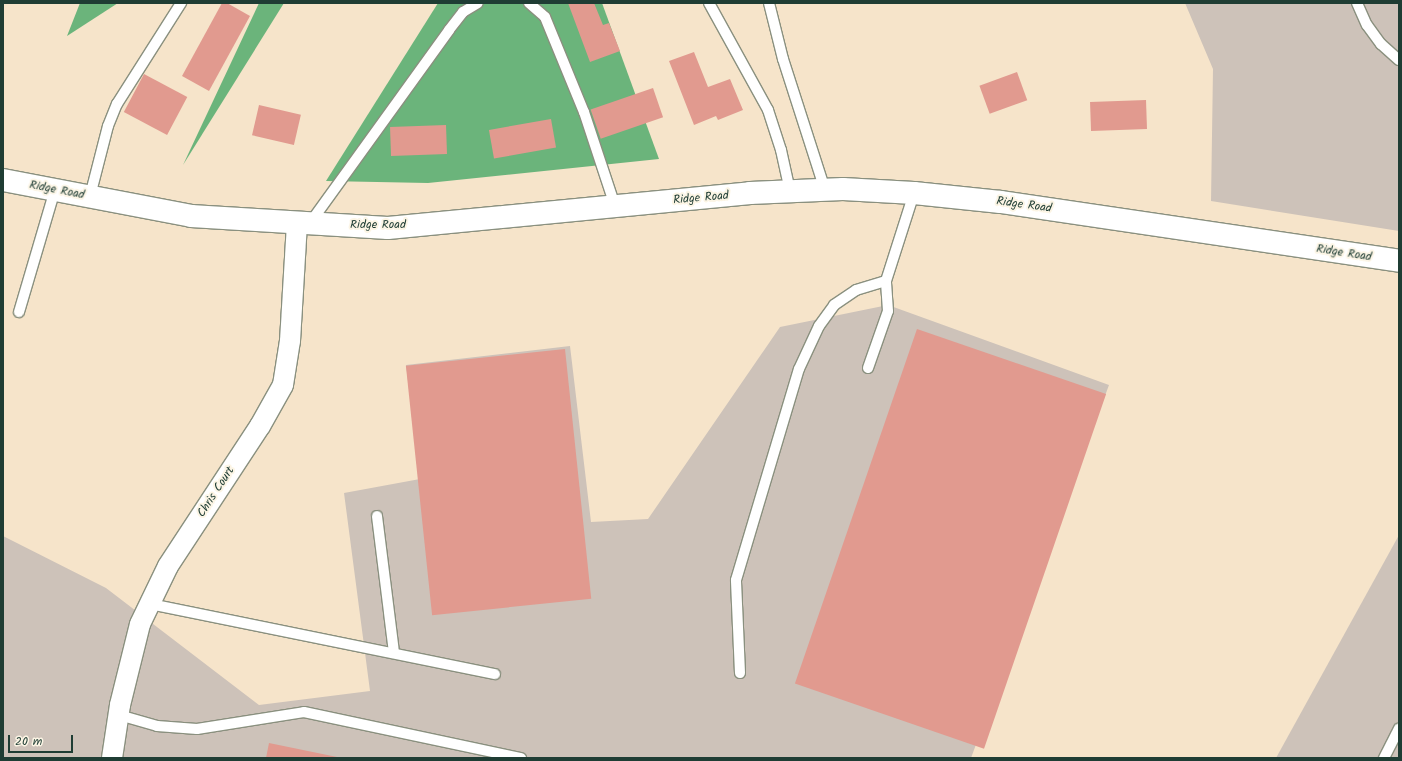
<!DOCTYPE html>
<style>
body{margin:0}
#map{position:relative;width:1402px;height:761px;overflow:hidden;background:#f6e4ca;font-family:Kalam,sans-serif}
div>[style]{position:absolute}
.industrial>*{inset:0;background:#cdc2b9}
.forest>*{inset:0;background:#6bb47b}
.building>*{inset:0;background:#e19a8f;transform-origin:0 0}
.roads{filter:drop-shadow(1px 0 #8a907f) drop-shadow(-1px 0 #8a907f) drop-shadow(0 1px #8a907f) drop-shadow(0 -1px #8a907f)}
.service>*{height:10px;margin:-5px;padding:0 5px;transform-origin:5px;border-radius:5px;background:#fff}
.minor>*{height:20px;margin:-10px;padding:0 10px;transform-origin:10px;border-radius:10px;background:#fff}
.tertiary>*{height:22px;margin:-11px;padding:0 11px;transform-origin:11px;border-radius:11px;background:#fff}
span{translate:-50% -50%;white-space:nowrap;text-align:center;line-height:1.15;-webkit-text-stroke:4px #fcf5e5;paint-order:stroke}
.street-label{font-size:12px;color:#1f3d34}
.frame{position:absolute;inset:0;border:4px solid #1f3d34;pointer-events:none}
.scale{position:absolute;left:8px;top:735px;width:65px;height:18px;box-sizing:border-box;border:2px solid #1f3d34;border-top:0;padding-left:5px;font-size:12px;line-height:14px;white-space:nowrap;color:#1f3d34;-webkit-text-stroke:3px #fcf5e5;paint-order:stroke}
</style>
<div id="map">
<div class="industrial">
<i style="clip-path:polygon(1185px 3px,1399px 3px,1399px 231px,1211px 201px,1213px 69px)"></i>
<i style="clip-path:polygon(888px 305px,1109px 385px,971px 758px,3px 758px,3px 536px,106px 588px,259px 705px,370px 691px,344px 493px,420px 479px,406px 365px,570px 346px,591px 522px,648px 519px,780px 327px)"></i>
<i style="clip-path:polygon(1399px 535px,1399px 758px,1276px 758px)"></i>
</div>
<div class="forest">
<i style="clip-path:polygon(80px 3px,118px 3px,67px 36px)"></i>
<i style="clip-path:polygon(259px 3px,284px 3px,183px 165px)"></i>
<i style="clip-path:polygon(438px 3px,602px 3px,659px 159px,428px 183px,326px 181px)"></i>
</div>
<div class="building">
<i style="clip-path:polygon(222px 3px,227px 3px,250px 16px,209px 91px,182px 76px)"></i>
<i style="clip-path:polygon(568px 3px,594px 3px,603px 25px,609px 23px,620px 51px,590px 62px)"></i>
<i style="clip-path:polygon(694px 52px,708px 87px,730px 79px,743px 110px,718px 120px,716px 116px,694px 125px,669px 61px)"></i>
<i style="left:1017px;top:72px;width:30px;height:40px;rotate:70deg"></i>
<i style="left:144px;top:74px;width:49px;height:43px;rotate:28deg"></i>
<i style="left:653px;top:88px;width:31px;height:66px;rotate:71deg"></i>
<i style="left:1146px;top:100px;width:29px;height:56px;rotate:88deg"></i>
<i style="left:259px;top:105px;width:43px;height:31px;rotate:13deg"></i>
<i style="left:551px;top:119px;width:29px;height:63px;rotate:80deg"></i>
<i style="left:446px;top:125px;width:29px;height:56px;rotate:88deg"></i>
<i style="left:917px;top:329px;width:200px;height:375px;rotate:19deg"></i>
<i style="left:565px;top:349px;width:251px;height:160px;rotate:84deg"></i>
<i style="clip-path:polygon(269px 743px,337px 757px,337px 758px,266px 758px)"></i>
</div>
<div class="roads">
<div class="service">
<i style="left:529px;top:3px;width:21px;rotate:41deg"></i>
<i style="left:545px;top:17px;width:103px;rotate:67.7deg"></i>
<i style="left:584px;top:112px;width:99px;rotate:71.7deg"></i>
<i style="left:709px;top:3px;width:122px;rotate:61.1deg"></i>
<i style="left:768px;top:110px;width:42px;rotate:72deg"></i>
<i style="left:781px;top:150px;width:42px;rotate:77.6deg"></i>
<i style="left:769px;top:3px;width:58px;rotate:76deg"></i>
<i style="left:783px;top:59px;width:138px;rotate:72.2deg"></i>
<i style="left:1357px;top:3px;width:24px;rotate:66deg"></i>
<i style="left:1367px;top:25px;width:24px;rotate:54deg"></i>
<i style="left:1381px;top:44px;width:24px;rotate:42deg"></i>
<i style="left:90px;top:196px;width:72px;rotate:-75.6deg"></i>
<i style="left:108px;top:126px;width:24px;rotate:-68deg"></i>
<i style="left:117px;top:104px;width:120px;rotate:-57.6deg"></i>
<i style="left:310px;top:223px;width:238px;rotate:-54.2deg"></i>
<i style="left:449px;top:30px;width:23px;rotate:-52deg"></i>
<i style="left:463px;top:12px;width:17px;rotate:-31deg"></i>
<i style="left:19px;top:312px;width:127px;rotate:-73.6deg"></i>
<i style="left:868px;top:368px;width:60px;rotate:-70.7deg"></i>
<i style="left:888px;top:311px;width:30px;rotate:-94deg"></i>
<i style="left:377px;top:516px;width:138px;rotate:82.9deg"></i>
<i style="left:150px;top:604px;width:352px;rotate:11.5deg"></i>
<i style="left:740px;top:673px;width:93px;rotate:-92.5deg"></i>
<i style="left:736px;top:580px;width:220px;rotate:-73.4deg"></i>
<i style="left:799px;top:369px;width:47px;rotate:-65.1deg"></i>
<i style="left:819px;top:326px;width:26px;rotate:-54deg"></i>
<i style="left:834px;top:305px;width:27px;rotate:-34deg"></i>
<i style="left:856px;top:290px;width:31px;rotate:-17deg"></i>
<i style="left:886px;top:281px;width:92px;rotate:-72.3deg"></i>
<i style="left:119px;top:715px;width:40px;rotate:16deg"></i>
<i style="left:157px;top:726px;width:40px;rotate:4.3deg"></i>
<i style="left:197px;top:729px;width:108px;rotate:-9deg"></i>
<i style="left:304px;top:712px;width:222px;rotate:12deg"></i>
<i style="left:1384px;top:758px;width:33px;rotate:-63deg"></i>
</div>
<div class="minor">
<i style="left:112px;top:758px;width:54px;rotate:-81.4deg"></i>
<i style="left:120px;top:705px;width:83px;rotate:-76.1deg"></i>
<i style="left:140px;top:624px;width:64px;rotate:-64.2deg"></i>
<i style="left:168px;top:566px;width:168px;rotate:-56.7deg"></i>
<i style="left:260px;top:426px;width:47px;rotate:-60.7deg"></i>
<i style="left:283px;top:385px;width:45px;rotate:-81deg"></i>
<i style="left:290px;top:341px;width:118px;rotate:-86.6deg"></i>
</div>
<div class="tertiary">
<i style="left:3px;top:180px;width:191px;rotate:10.8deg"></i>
<i style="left:191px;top:216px;width:197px;rotate:3.5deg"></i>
<i style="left:388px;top:228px;width:364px;rotate:-5.5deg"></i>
<i style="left:750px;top:193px;width:93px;rotate:-2.5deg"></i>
<i style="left:843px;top:189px;width:71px;rotate:3.2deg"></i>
<i style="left:914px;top:193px;width:87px;rotate:5.9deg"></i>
<i style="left:1001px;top:202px;width:402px;rotate:8.4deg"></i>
</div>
</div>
<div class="street-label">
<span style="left:57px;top:190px;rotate:11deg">Ridge Road</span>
<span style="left:701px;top:198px;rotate:-5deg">Ridge Road</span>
<span style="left:1024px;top:205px;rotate:8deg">Ridge Road</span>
<span style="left:378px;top:225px">Ridge Road</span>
<span style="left:1344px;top:253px;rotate:9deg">Ridge Road</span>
<span style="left:216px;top:492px;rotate:-57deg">Chris Court</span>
</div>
<div class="frame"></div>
<div class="scale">20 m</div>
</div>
